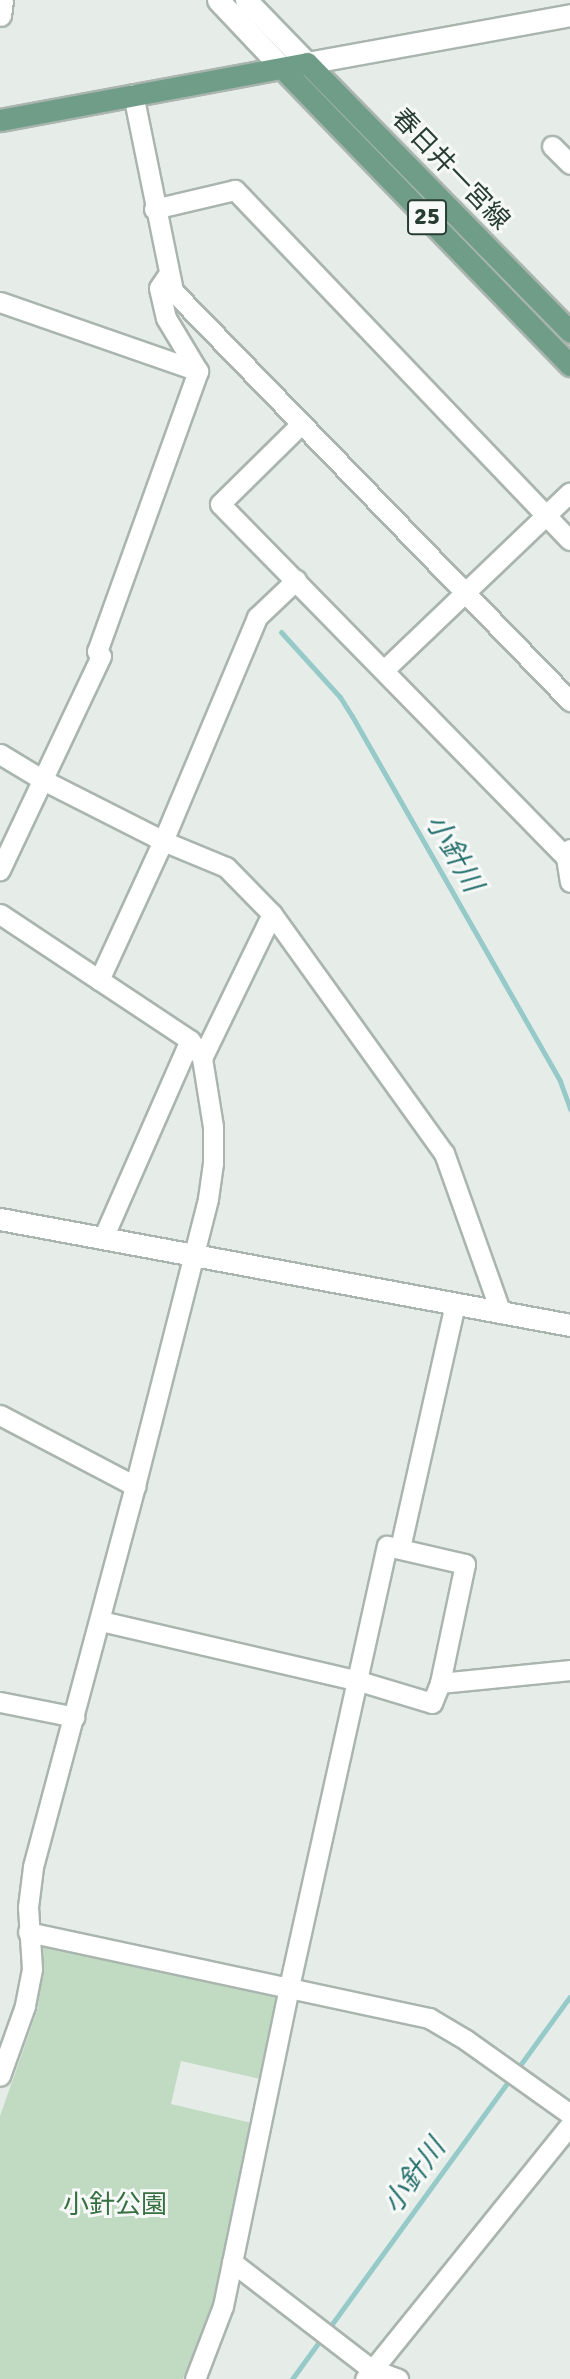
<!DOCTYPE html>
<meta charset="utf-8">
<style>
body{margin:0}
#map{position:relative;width:570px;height:2379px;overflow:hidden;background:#e6ede8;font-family:Signika,"Noto Sans JP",sans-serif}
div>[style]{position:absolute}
.green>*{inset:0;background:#c1dbc3}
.stream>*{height:5px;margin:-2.5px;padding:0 2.5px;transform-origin:2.5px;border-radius:2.5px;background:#95cac8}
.roads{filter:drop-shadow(2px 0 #a9b5ae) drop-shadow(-2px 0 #a9b5ae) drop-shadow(0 2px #a9b5ae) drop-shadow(0 -2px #a9b5ae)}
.street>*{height:19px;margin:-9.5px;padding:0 9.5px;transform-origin:9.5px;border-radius:9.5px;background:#fff}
.secondary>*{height:21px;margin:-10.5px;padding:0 10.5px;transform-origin:10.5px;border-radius:10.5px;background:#fff}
.primary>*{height:21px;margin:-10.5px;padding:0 10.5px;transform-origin:10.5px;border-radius:10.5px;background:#709d88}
span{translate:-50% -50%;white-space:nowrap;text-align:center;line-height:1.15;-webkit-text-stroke:6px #f6f9f7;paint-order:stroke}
.shield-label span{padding:2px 5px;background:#f6f9f7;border:2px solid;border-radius:5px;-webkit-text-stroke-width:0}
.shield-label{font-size:24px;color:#273d32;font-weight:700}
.street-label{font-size:26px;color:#273d32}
.park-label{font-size:26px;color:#366f40}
.water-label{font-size:28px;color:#28726f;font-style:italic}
</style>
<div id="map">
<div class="green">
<i style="clip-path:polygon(53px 1942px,280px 1998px,260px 2079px,181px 2061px,171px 2104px,252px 2123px,214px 2301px,183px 2379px,0 2379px,0 2116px,38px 2008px,42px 1948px)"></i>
</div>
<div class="stream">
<i style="left:281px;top:632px;width:88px;rotate:47.8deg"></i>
<i style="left:340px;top:697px;width:22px;rotate:58deg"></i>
<i style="left:352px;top:716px;width:420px;rotate:60.3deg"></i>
<i style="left:560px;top:1081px;width:30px;rotate:70deg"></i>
<i style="left:292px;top:2379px;width:472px;rotate:-54deg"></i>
</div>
<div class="roads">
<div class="street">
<i style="left:133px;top:94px;width:201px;rotate:78.5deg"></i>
<i style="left:173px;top:291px;width:571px;rotate:45.92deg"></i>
<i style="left:552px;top:146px;width:25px;rotate:45deg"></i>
<i style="left:154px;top:209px;width:83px;rotate:-13.2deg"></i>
<i style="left:235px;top:190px;width:484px;rotate:46.3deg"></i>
<i style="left:167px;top:276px;width:14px;rotate:124deg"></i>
<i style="left:159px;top:288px;width:31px;rotate:77deg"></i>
<i style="left:166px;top:318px;width:62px;rotate:58.9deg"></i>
<i style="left:0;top:302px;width:210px;rotate:19.2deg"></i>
<i style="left:198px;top:371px;width:298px;rotate:109.8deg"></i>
<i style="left:97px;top:651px;width:6px;rotate:51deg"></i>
<i style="left:101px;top:656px;width:237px;rotate:115.3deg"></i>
<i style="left:300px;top:425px;width:112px;rotate:135.4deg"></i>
<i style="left:220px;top:504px;width:494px;rotate:45.6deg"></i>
<i style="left:566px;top:857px;width:4px;rotate:14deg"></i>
<i style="left:384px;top:670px;width:257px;rotate:-43.7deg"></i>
<i style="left:0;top:754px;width:50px;rotate:31.2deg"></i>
<i style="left:43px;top:780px;width:135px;rotate:26.9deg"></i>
<i style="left:163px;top:841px;width:68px;rotate:22.4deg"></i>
<i style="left:226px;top:867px;width:66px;rotate:45.6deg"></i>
<i style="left:272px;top:914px;width:294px;rotate:54.3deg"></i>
<i style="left:444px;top:1153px;width:170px;rotate:70.4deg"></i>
<i style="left:570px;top:849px;width:9px;rotate:117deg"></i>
<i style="left:566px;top:857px;width:25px;rotate:81deg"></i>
<i style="left:0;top:914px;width:228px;rotate:33.6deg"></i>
<i style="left:190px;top:1040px;width:22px;rotate:56deg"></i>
<i style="left:202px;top:1058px;width:70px;rotate:80.9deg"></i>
<i style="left:213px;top:1127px;width:36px;rotate:90deg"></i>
<i style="left:213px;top:1163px;width:36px;rotate:98deg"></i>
<i style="left:208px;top:1199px;width:296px;rotate:104.3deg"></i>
<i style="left:135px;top:1486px;width:394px;rotate:105deg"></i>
<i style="left:33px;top:1867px;width:40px;rotate:97.1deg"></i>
<i style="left:28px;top:1907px;width:62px;rotate:86.3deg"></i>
<i style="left:32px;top:1969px;width:38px;rotate:101deg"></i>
<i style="left:25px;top:2006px;width:74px;rotate:109.7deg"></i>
<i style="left:99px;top:980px;width:153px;rotate:-65.3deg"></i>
<i style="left:163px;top:841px;width:243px;rotate:-67.2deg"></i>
<i style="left:257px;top:617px;width:54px;rotate:-43.5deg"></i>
<i style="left:202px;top:1058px;width:160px;rotate:-64.1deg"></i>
<i style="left:103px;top:1238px;width:216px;rotate:-66.3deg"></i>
<i style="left:0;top:1415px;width:153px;rotate:27.7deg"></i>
<i style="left:400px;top:1548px;width:251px;rotate:-77.3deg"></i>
<i style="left:101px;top:1621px;width:265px;rotate:13.1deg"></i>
<i style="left:359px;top:1681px;width:76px;rotate:16.8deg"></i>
<i style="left:432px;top:1703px;width:22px;rotate:-68deg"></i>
<i style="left:440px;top:1683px;width:131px;rotate:-5.7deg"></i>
<i style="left:0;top:1702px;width:76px;rotate:11.3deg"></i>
<i style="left:28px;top:1932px;width:410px;rotate:12.1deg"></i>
<i style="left:429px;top:2018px;width:43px;rotate:30.7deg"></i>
<i style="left:466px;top:2040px;width:128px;rotate:35.4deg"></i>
<i style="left:232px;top:2262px;width:175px;rotate:37.6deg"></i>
<i style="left:371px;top:2369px;width:29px;rotate:20deg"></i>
<i style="left:195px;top:2379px;width:78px;rotate:-69deg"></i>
<i style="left:223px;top:2306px;width:326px;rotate:-78.3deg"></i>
<i style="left:289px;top:1987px;width:452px;rotate:-77.5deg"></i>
<i style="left:387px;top:1546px;width:80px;rotate:13deg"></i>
<i style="left:465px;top:1564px;width:122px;rotate:101.9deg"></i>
<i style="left:365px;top:2379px;width:326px;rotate:-51.1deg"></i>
</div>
<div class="secondary">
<i style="left:218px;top:0;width:96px;rotate:46.7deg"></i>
<i style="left:246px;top:0;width:88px;rotate:45.9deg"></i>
<i style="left:307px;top:63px;width:267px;rotate:-10.3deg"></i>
<i style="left:0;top:15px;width:15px;rotate:-82deg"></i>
<i style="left:0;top:1219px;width:580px;rotate:10.53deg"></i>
</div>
<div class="primary">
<i style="left:284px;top:70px;width:411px;rotate:45.9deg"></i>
<i style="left:0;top:120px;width:312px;rotate:-10.5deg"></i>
<i style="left:307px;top:63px;width:376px;rotate:45.6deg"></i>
</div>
</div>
<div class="shield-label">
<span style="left:427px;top:217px">25</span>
</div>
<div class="street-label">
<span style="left:450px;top:170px;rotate:46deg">春日井一宮線</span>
</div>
<div class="park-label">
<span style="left:115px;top:2206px">小針公園</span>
</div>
<div class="water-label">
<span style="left:454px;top:853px;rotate:60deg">小針川</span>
<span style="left:414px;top:2176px;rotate:-54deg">小針川</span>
</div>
</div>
